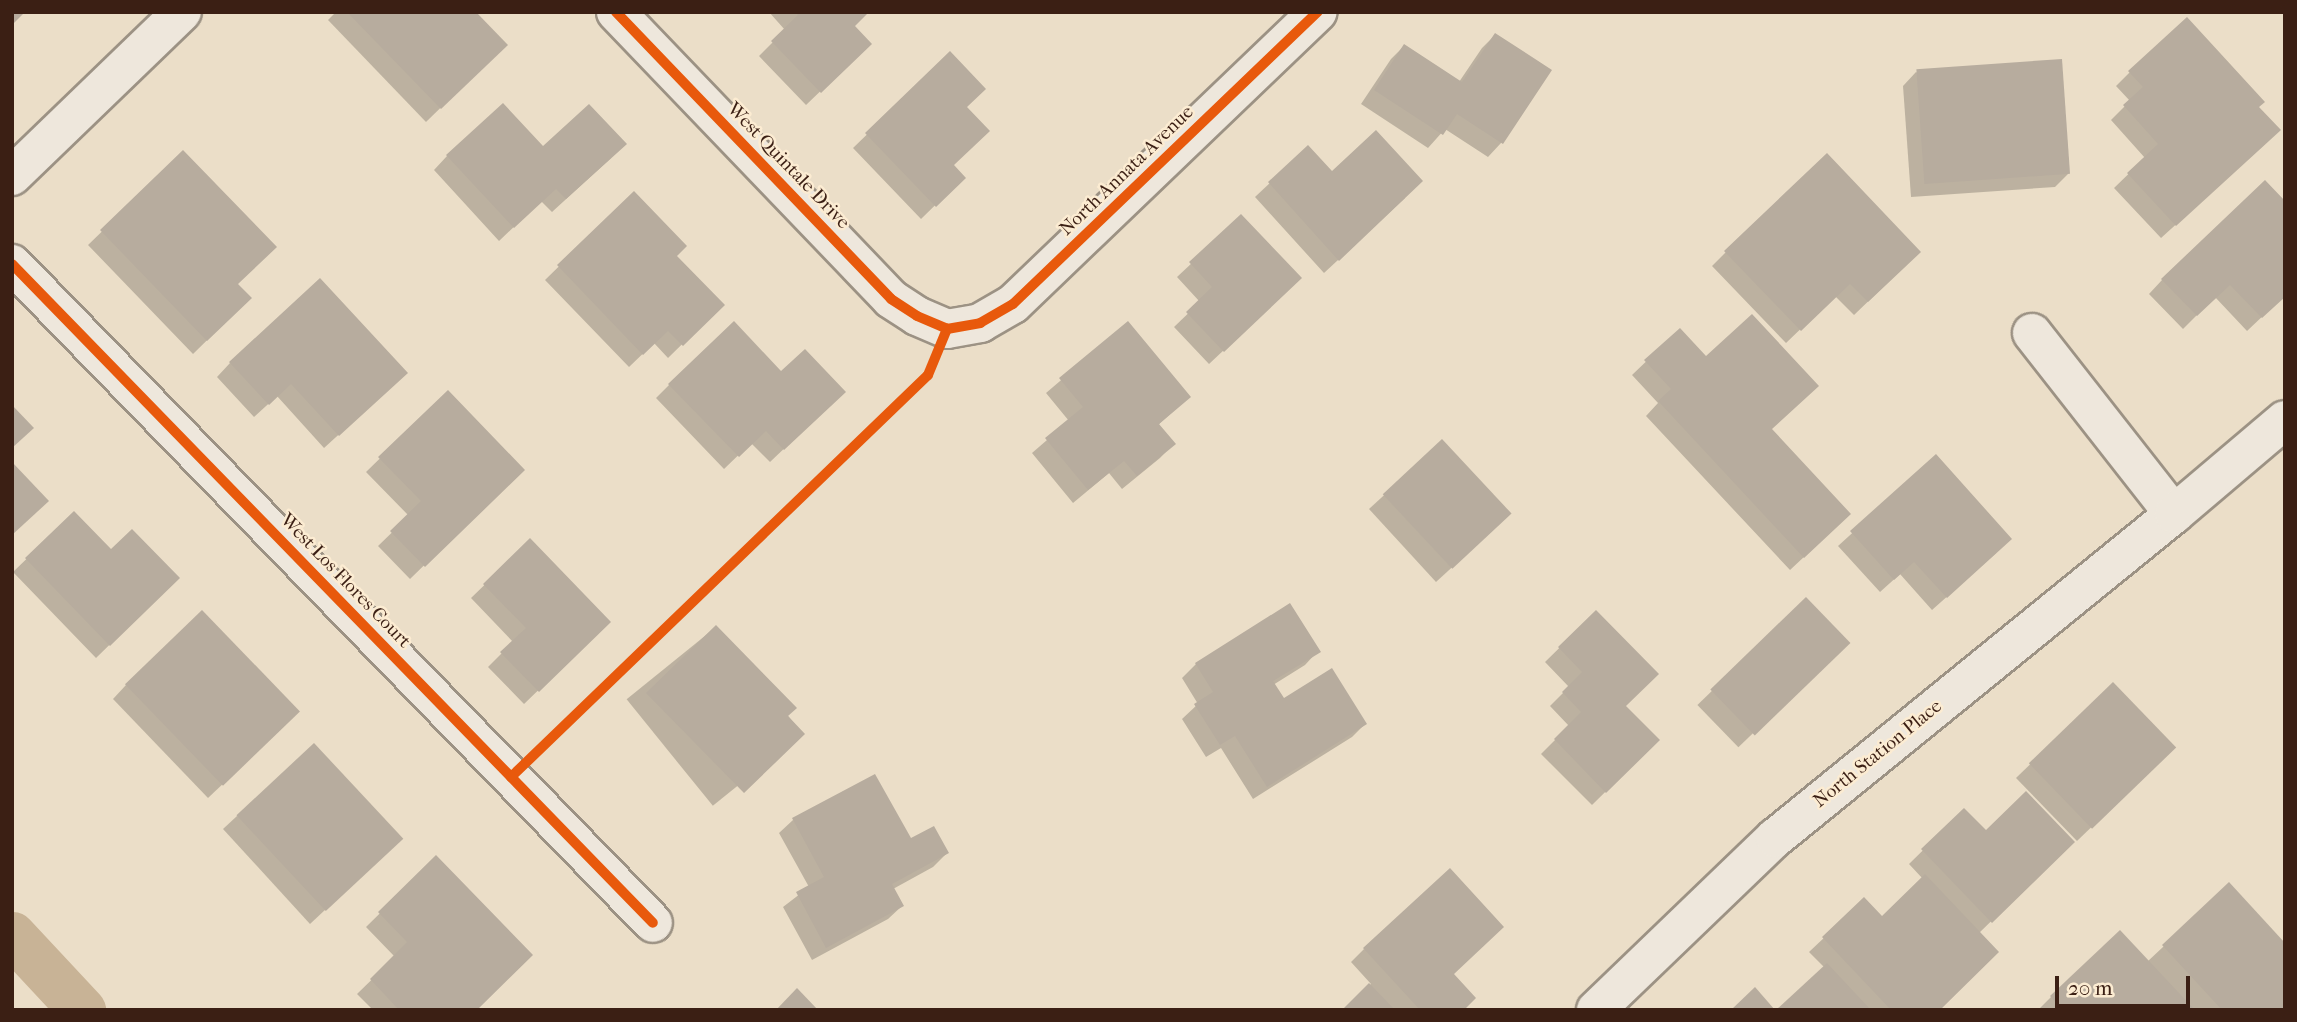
<!DOCTYPE html>
<style>
body{margin:0}
#map{position:relative;width:2297px;height:1022px;overflow:hidden;background:#ebdec8;font-family:"IM FELL French Canon",serif}
div>[style]{position:absolute}
.shadow>*{inset:0;background:#0003;transform-origin:0 0}
.canal>*{height:47px;margin:-23.5px;padding:0 23.5px;transform-origin:23.5px;border-radius:23.5px;background:#c8b396}
.building>*{inset:0;background:#b7ac9e;transform-origin:0 0}
.roads{filter:drop-shadow(2px 0 #9c9284) drop-shadow(-2px 0 #9c9284) drop-shadow(0 2px #9c9284) drop-shadow(0 -2px #9c9284)}
.minor>*{height:38px;margin:-19px;padding:0 19px;transform-origin:19px;border-radius:19px;background:#eee7dc}
.cycleway>*{height:10px;margin:-5px;padding:0 5px;transform-origin:5px;border-radius:5px;background:#e8590c}
span{translate:-50% -50%;white-space:nowrap;text-align:center;line-height:1.15;-webkit-text-stroke:5px #fcecd2;paint-order:stroke}
.street-label{font-size:19px;color:#3b1f14}
.frame{position:absolute;inset:0;border:14px solid #3b1f14;pointer-events:none}
.scale{position:absolute;left:2055px;top:976px;width:135px;height:32px;box-sizing:border-box;border:4px solid #3b1f14;border-top:0;padding-left:9px;font-size:21px;line-height:24px;white-space:nowrap;color:#3b1f14;-webkit-text-stroke:5px #fcecd2;paint-order:stroke}
</style>
<div id="map">
<div class="shadow">
<i style="clip-path:polygon(336px 12px,474px 12px,505px 45px,426px 122px,328px 20px)"></i>
<i style="clip-path:polygon(769px 12px,867px 12px,853px 26px,856px 57px,806px 105px,759px 56px,785px 30px)"></i>
<i style="clip-path:polygon(1495px 35px,1549px 70px,1501px 143px,1488px 157px,1445px 129px,1428px 148px,1361px 104px,1391px 59px,1404px 46px,1459px 82px,1482px 48px)"></i>
<i style="clip-path:polygon(950px 54px,965px 108px,952px 165px,964px 177px,921px 219px,853px 148px)"></i>
<i style="clip-path:polygon(1916px 72px,2069px 173px,2055px 187px,1911px 197px,1903px 86px)"></i>
<i style="clip-path:polygon(2130px 72px,2257px 107px,2265px 144px,2161px 238px,2114px 188px,2145px 158px,2111px 120px,2130px 101px,2116px 86px)"></i>
<i style="clip-path:polygon(1308px 147px,1332px 173px,1405px 198px,1324px 273px,1255px 197px)"></i>
<i style="clip-path:polygon(543px 148px,611px 158px,552px 212px,541px 201px,499px 241px,434px 170px,447px 156px)"></i>
<i style="clip-path:polygon(183px 153px,236px 284px,250px 298px,193px 354px,88px 245px)"></i>
<i style="clip-path:polygon(634px 193px,675px 256px,722px 305px,668px 358px,654px 343px,629px 367px,545px 280px)"></i>
<i style="clip-path:polygon(2285px 203px,2285px 295px,2247px 331px,2215px 297px,2183px 329px,2149px 294px,2162px 280px)"></i>
<i style="clip-path:polygon(1241px 217px,1286px 292px,1209px 364px,1174px 327px,1200px 302px,1177px 277px)"></i>
<i style="clip-path:polygon(1726px 252px,1905px 266px,1854px 315px,1835px 296px,1786px 343px,1712px 266px)"></i>
<i style="clip-path:polygon(1128px 323px,1189px 397px,1158px 425px,1173px 444px,1160px 458px,1122px 489px,1109px 473px,1073px 503px,1032px 453px,1069px 421px,1046px 393px)"></i>
<i style="clip-path:polygon(1679px 330px,1770px 430px,1835px 528px,1790px 570px,1646px 416px,1658px 403px,1632px 375px)"></i>
<i style="clip-path:polygon(230px 363px,392px 386px,324px 448px,277px 396px,254px 417px,217px 377px)"></i>
<i style="clip-path:polygon(781px 374px,830px 405px,770px 462px,751px 443px,724px 469px,656px 398px,669px 385px)"></i>
<i style="clip-path:polygon(447px 393px,522px 470px,410px 579px,378px 546px,409px 516px,366px 472px)"></i>
<i style="clip-path:polygon(1442px 442px,1495px 528px,1436px 582px,1369px 509px)"></i>
<i style="clip-path:polygon(1936px 457px,1996px 553px,1932px 610px,1900px 574px,1880px 592px,1838px 546px)"></i>
<i style="clip-path:polygon(74px 513px,111px 552px,178px 578px,96px 658px,13px 572px)"></i>
<i style="clip-path:polygon(530px 541px,609px 622px,524px 704px,488px 667px,513px 642px,471px 598px)"></i>
<i style="left:1806px;top:600px;width:59px;height:151px;rotate:46deg"></i>
<i style="clip-path:polygon(1596px 612px,1624px 706px,1658px 740px,1592px 805px,1541px 754px,1569px 726px,1550px 706px,1569px 687px,1545px 662px)"></i>
<i style="left:716px;top:627px;width:137px;height:115px;rotate:51deg"></i>
<i style="clip-path:polygon(1318px 651px,1305px 665px,1273px 685px,1284px 701px,1365px 724px,1352px 737px,1253px 799px,1221px 748px,1206px 757px,1182px 719px,1198px 704px,1182px 678px,1196px 664px)"></i>
<i style="clip-path:polygon(2113px 684px,2160px 761px,2077px 841px,2016px 778px)"></i>
<i style="clip-path:polygon(126px 685px,284px 726px,208px 798px,113px 699px)"></i>
<i style="clip-path:polygon(1964px 810px,1985px 832px,2073px 842px,1979px 933px,1938px 1010px,1779px 1010px,1824px 967px,1809px 952px,1864px 900px,1882px 918px,1923px 879px,1909px 864px)"></i>
<i style="clip-path:polygon(237px 816px,387px 852px,310px 924px,223px 829px)"></i>
<i style="clip-path:polygon(793px 820px,910px 841px,947px 853px,933px 867px,893px 889px,902px 906px,888px 919px,812px 960px,783px 907px,809px 887px,779px 833px)"></i>
<i style="clip-path:polygon(436px 858px,474px 1010px,373px 1010px,357px 994px,395px 957px,366px 927px)"></i>
<i style="clip-path:polygon(2229px 885px,2285px 1010px,2038px 1010px,2051px 997px,2147px 962px)"></i>
<i style="clip-path:polygon(1364px 949px,1452px 974px,1462px 1010px,1344px 1010px,1371px 984px,1351px 962px)"></i>
</div>
<div class="canal">
<i style="left:12px;top:935px;width:103px;rotate:47deg"></i>
</div>
<div class="building">
<i style="clip-path:polygon(12px 12px,25px 12px,12px 25px)"></i>
<i style="clip-path:polygon(347px 12px,476px 12px,508px 45px,441px 109px)"></i>
<i style="clip-path:polygon(795px 12px,869px 12px,855px 26px,872px 44px,821px 93px,771px 41px,798px 15px)"></i>
<i style="clip-path:polygon(2187px 17px,2265px 102px,2259px 107px,2281px 130px,2176px 226px,2127px 173px,2158px 144px,2123px 105px,2143px 87px,2128px 71px)"></i>
<i style="clip-path:polygon(1495px 33px,1552px 70px,1503px 144px,1457px 114px,1443px 135px,1374px 90px,1404px 44px,1462px 82px)"></i>
<i style="clip-path:polygon(950px 51px,986px 89px,967px 107px,990px 131px,954px 165px,966px 178px,936px 207px,865px 133px)"></i>
<i style="left:2062px;top:59px;width:115px;height:146px;rotate:86deg"></i>
<i style="clip-path:polygon(503px 103px,543px 146px,589px 104px,627px 144px,566px 199px,556px 189px,514px 228px,446px 155px)"></i>
<i style="clip-path:polygon(1376px 130px,1423px 181px,1339px 261px,1268px 182px,1308px 145px,1332px 171px)"></i>
<i style="clip-path:polygon(183px 150px,277px 247px,238px 284px,252px 298px,207px 341px,100px 230px)"></i>
<i style="clip-path:polygon(1827px 153px,1921px 252px,1868px 302px,1850px 284px,1801px 331px,1724px 251px)"></i>
<i style="clip-path:polygon(2265px 180px,2285px 201px,2285px 297px,2262px 318px,2230px 285px,2197px 316px,2161px 279px)"></i>
<i style="clip-path:polygon(634px 191px,687px 246px,677px 256px,725px 305px,683px 346px,668px 331px,643px 355px,557px 265px)"></i>
<i style="clip-path:polygon(1241px 214px,1302px 278px,1224px 352px,1186px 312px,1212px 287px,1189px 262px)"></i>
<i style="clip-path:polygon(320px 278px,408px 373px,339px 436px,291px 384px,269px 405px,229px 362px)"></i>
<i style="clip-path:polygon(1752px 314px,1819px 386px,1772px 429px,1851px 514px,1804px 558px,1658px 401px,1671px 389px,1644px 360px,1680px 328px,1706px 356px)"></i>
<i style="clip-path:polygon(734px 321px,781px 371px,805px 349px,846px 392px,784px 450px,766px 431px,739px 457px,668px 384px)"></i>
<i style="clip-path:polygon(1128px 321px,1191px 397px,1159px 424px,1176px 444px,1137px 476px,1124px 461px,1088px 490px,1045px 438px,1083px 407px,1059px 378px)"></i>
<i style="clip-path:polygon(448px 390px,525px 470px,425px 567px,390px 531px,421px 501px,378px 457px)"></i>
<i style="clip-path:polygon(12px 405px,34px 428px,12px 448px)"></i>
<i style="left:1442px;top:439px;width:102px;height:81px;rotate:47deg"></i>
<i style="clip-path:polygon(1936px 454px,2012px 539px,1947px 598px,1914px 562px,1894px 580px,1850px 531px)"></i>
<i style="clip-path:polygon(12px 462px,49px 501px,12px 535px)"></i>
<i style="clip-path:polygon(74px 511px,111px 549px,132px 529px,180px 578px,110px 646px,25px 558px)"></i>
<i style="clip-path:polygon(530px 538px,611px 622px,539px 692px,500px 652px,526px 628px,483px 584px)"></i>
<i style="left:1806px;top:597px;width:64px;height:133px;rotate:46deg"></i>
<i style="clip-path:polygon(1290px 603px,1321px 652px,1273px 681px,1284px 698px,1332px 668px,1367px 724px,1267px 787px,1235px 736px,1220px 745px,1194px 704px,1213px 692px,1195px 663px)"></i>
<i style="left:202px;top:610px;width:141px;height:107px;rotate:46deg"></i>
<i style="clip-path:polygon(1596px 610px,1659px 674px,1626px 706px,1660px 740px,1606px 793px,1554px 739px,1581px 712px,1562px 692px,1582px 672px,1558px 647px)"></i>
<i style="clip-path:polygon(716px 625px,797px 708px,788px 716px,805px 734px,744px 793px,646px 693px)"></i>
<i style="left:2113px;top:682px;width:91px;height:117px;rotate:46deg"></i>
<i style="left:314px;top:743px;width:131px;height:106px;rotate:47deg"></i>
<i style="clip-path:polygon(875px 774px,911px 838px,934px 826px,949px 853px,892px 884px,904px 906px,826px 948px,796px 892px,824px 877px,792px 818px)"></i>
<i style="clip-path:polygon(2026px 791px,2075px 842px,1992px 923px,1921px 849px,1964px 808px,1986px 830px)"></i>
<i style="clip-path:polygon(436px 855px,533px 955px,477px 1010px,399px 1010px,370px 979px,407px 942px,378px 912px)"></i>
<i style="clip-path:polygon(1450px 868px,1504px 927px,1454px 974px,1476px 998px,1464px 1010px,1420px 1010px,1363px 948px)"></i>
<i style="clip-path:polygon(1925px 874px,1999px 952px,1940px 1010px,1891px 1010px,1822px 937px,1864px 897px,1882px 916px)"></i>
<i style="clip-path:polygon(2229px 882px,2285px 943px,2285px 1010px,2222px 1010px,2162px 945px)"></i>
<i style="clip-path:polygon(2120px 930px,2195px 1010px,2063px 1010px,2050px 996px)"></i>
<i style="clip-path:polygon(1827px 963px,1871px 1010px,1776px 1010px)"></i>
<i style="clip-path:polygon(1369px 983px,1395px 1010px,1342px 1010px)"></i>
<i style="clip-path:polygon(1755px 987px,1775px 1010px,1731px 1010px)"></i>
<i style="clip-path:polygon(797px 988px,818px 1010px,776px 1010px)"></i>
</div>
<div class="roads">
<div class="minor">
<i style="left:616px;top:12px;width:397px;rotate:46.2deg"></i>
<i style="left:891px;top:299px;width:31px;rotate:33deg"></i>
<i style="left:917px;top:316px;width:33px;rotate:23deg"></i>
<i style="left:947px;top:329px;width:34px;rotate:-10deg"></i>
<i style="left:980px;top:323px;width:38px;rotate:-30deg"></i>
<i style="left:1013px;top:304px;width:422px;rotate:-43.8deg"></i>
<i style="left:12px;top:176px;width:236px;rotate:-44deg"></i>
<i style="left:12px;top:264px;width:919px;rotate:45.79deg"></i>
<i style="left:2032px;top:333px;width:230px;rotate:51.9deg"></i>
<i style="left:1596px;top:1010px;width:248px;rotate:-43.9deg"></i>
<i style="left:1775px;top:838px;width:514px;rotate:-39.08deg"></i>
<i style="left:2174px;top:514px;width:145px;rotate:-40.3deg"></i>
</div>
</div>
<div class="cycleway">
<i style="left:616px;top:12px;width:397px;rotate:46.2deg"></i>
<i style="left:891px;top:299px;width:31px;rotate:33deg"></i>
<i style="left:917px;top:316px;width:33px;rotate:23deg"></i>
<i style="left:12px;top:264px;width:919px;rotate:45.79deg"></i>
<i style="left:947px;top:329px;width:34px;rotate:-10deg"></i>
<i style="left:980px;top:323px;width:38px;rotate:-30deg"></i>
<i style="left:1013px;top:304px;width:422px;rotate:-43.8deg"></i>
<i style="left:511px;top:777px;width:579px;rotate:-43.95deg"></i>
<i style="left:928px;top:375px;width:50px;rotate:-67.6deg"></i>
</div>
<div class="street-label">
<span style="left:788px;top:166px;rotate:46deg">West Quintale Drive</span>
<span style="left:1127px;top:171px;rotate:-44deg">North Annata Avenue</span>
<span style="left:345px;top:581px;rotate:46deg">West Los Flores Court</span>
<span style="left:1878px;top:754px;rotate:-39deg">North Station Place</span>
</div>
<div class="frame"></div>
<div class="scale">20 m</div>
</div>
